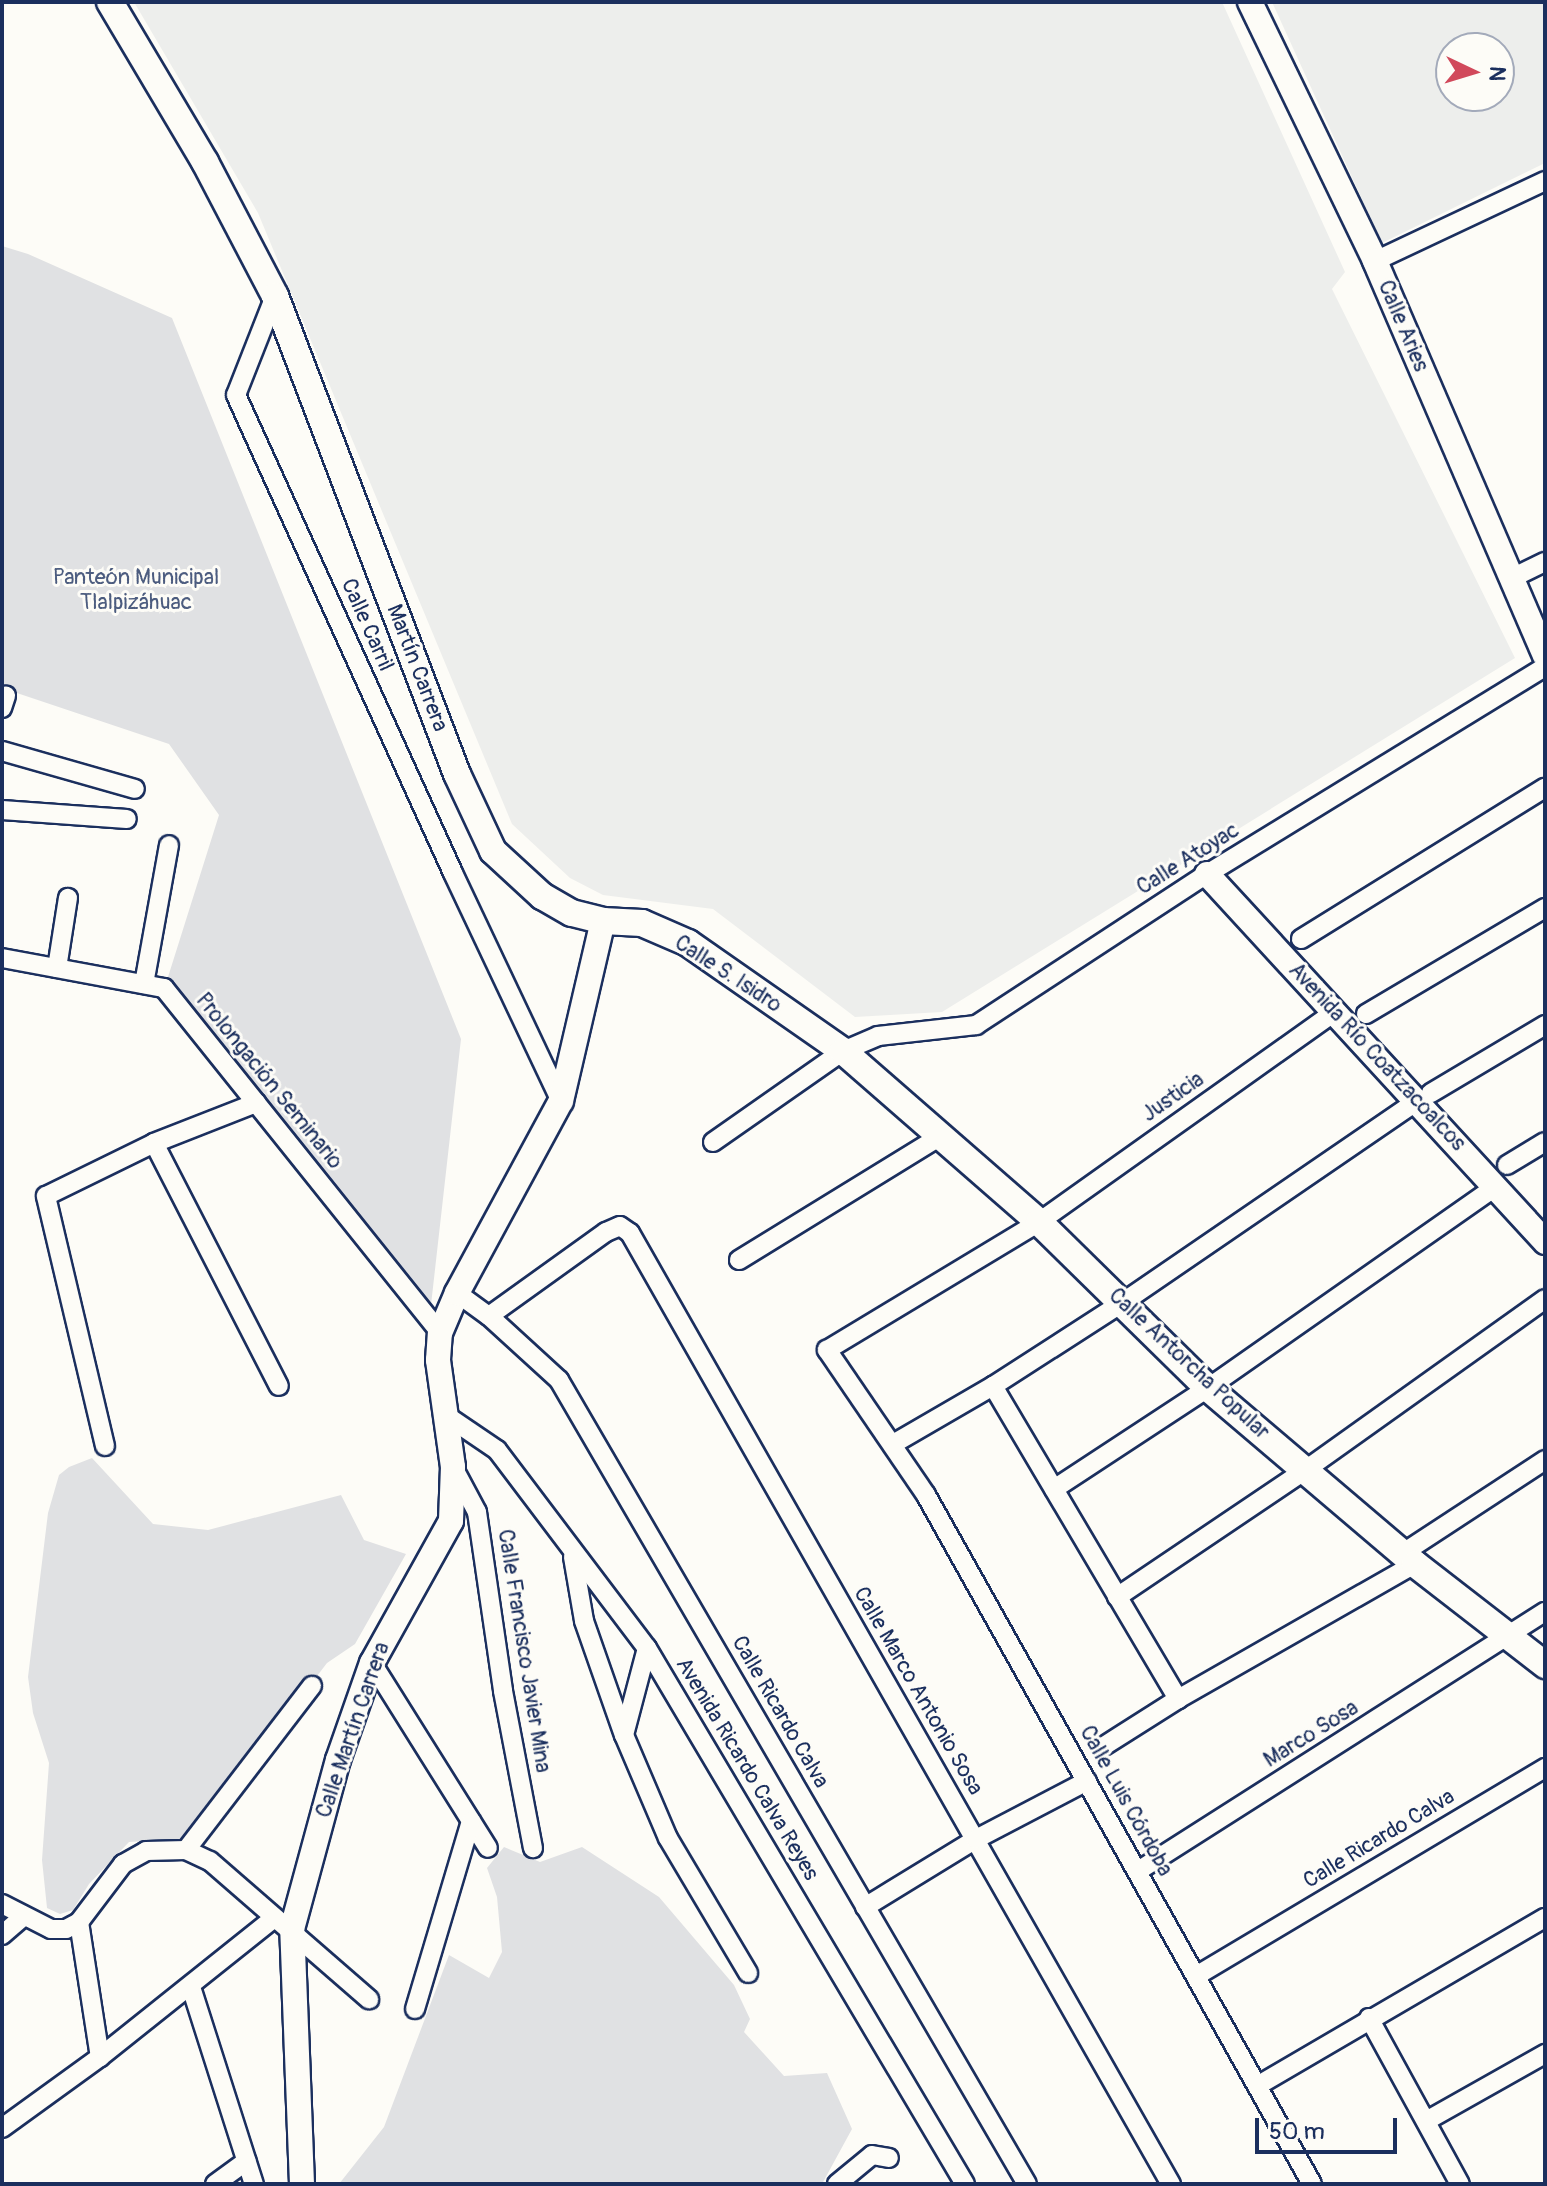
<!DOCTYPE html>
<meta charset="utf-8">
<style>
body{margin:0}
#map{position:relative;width:1547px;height:2186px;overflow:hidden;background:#fdfcf7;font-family:Pangolin,sans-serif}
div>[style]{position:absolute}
.built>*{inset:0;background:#edeeec}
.green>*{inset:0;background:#e0e1e3}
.roads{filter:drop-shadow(2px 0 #1b2f5e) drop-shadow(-2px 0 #1b2f5e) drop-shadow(0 2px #1b2f5e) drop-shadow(0 -2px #1b2f5e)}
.minor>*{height:18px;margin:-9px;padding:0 9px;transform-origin:9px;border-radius:9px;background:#fdfcf7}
.tertiary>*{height:24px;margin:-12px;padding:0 12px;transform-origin:12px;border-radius:12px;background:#fdfcf7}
.secondary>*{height:26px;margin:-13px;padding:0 13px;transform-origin:13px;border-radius:13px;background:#fdfcf7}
span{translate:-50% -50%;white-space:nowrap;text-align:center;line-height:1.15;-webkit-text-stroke:6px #fdfcf7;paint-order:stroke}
.street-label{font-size:22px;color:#1b2f5e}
.park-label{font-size:22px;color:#4c5c7f}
.frame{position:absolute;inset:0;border:4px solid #1b2f5e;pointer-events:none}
.north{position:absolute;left:1435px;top:32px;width:80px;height:80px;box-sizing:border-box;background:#fdfcf7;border:2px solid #a3aaba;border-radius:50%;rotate:94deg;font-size:22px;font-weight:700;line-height:32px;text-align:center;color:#1b2f5e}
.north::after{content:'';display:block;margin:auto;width:28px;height:36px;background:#d1495b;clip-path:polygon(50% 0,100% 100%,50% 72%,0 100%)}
.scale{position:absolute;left:1255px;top:2118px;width:142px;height:36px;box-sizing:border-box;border:4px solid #1b2f5e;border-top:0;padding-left:10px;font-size:24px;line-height:28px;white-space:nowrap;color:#1b2f5e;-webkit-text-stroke:6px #fdfcf7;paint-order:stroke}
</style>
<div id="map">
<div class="built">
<i style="clip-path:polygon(134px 2px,1222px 2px,1345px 272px,1332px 289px,1515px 658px,942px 1012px,855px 1017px,713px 909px,603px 895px,570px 878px,512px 824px,258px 213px)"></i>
<i style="clip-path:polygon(evenodd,1272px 2px,1545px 2px,1545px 163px,1382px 243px,1272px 2px,1451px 48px,1499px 48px,1499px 96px,1451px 96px,1451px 48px)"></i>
</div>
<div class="green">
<i style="clip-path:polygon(2px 246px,28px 254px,172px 318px,461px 1039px,431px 1305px,168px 977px,219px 815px,169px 744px,2px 688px)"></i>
<i style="clip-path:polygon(92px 1458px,153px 1524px,208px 1530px,341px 1495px,364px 1540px,406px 1554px,355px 1644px,327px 1663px,193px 1838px,129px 1842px,89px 1884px,73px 1910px,60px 1914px,47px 1908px,42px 1860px,49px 1763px,33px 1713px,28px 1677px,48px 1513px,59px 1475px,69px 1467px)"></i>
<i style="clip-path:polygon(504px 1847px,540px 1862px,582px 1847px,659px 1897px,734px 1985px,750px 2019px,744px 2032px,784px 2076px,827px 2073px,852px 2129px,822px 2184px,339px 2184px,384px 2127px,449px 1955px,489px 1978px,502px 1952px,497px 1897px,487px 1868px)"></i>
</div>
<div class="roads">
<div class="minor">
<i style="left:1375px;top:261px;width:188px;rotate:-25.2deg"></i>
<i style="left:275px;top:296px;width:106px;rotate:111.5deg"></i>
<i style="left:236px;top:395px;width:525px;rotate:65.58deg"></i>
<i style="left:453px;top:873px;width:252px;rotate:64.7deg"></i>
<i style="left:1510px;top:579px;width:39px;rotate:-26deg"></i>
<i style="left:2px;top:708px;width:13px;rotate:-72deg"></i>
<i style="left:2px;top:751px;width:138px;rotate:15.9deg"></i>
<i style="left:2px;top:810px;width:125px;rotate:4.1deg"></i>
<i style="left:1301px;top:939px;width:287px;rotate:-31.8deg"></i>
<i style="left:2px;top:958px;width:165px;rotate:10.5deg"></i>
<i style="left:164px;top:988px;width:442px;rotate:51.3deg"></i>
<i style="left:57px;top:968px;width:71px;rotate:-81.1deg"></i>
<i style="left:144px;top:984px;width:141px;rotate:-79.8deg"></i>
<i style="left:1366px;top:1014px;width:208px;rotate:-30.6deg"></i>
<i style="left:1431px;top:1093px;width:133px;rotate:-30.8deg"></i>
<i style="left:713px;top:1142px;width:159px;rotate:-35deg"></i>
<i style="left:843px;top:1051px;width:38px;rotate:-23deg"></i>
<i style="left:878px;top:1036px;width:99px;rotate:-6.4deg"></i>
<i style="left:976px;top:1025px;width:276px;rotate:-33.2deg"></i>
<i style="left:1207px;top:874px;width:396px;rotate:-31.5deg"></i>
<i style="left:154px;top:1143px;width:273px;rotate:62.8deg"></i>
<i style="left:1507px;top:1165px;width:44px;rotate:-31.2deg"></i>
<i style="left:739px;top:1260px;width:238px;rotate:-31.6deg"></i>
<i style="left:457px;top:1293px;width:39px;rotate:36deg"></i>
<i style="left:489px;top:1316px;width:95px;rotate:42.4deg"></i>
<i style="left:559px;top:1380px;width:930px;rotate:59.8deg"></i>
<i style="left:489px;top:1316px;width:144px;rotate:-35.7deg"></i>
<i style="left:606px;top:1232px;width:15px;rotate:-23deg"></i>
<i style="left:620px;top:1226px;width:12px;rotate:35deg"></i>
<i style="left:630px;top:1233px;width:1094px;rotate:60.37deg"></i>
<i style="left:993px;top:1386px;width:364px;rotate:59.4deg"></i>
<i style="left:444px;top:1414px;width:64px;rotate:34.2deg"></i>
<i style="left:497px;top:1450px;width:248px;rotate:52.9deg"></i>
<i style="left:647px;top:1648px;width:623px;rotate:59.32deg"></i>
<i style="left:893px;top:1444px;width:116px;rotate:-30.1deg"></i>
<i style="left:993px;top:1386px;width:153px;rotate:-32.8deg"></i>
<i style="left:1122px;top:1303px;width:358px;rotate:-34.4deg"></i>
<i style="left:105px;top:1446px;width:257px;rotate:-103.3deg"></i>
<i style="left:46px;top:1196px;width:120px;rotate:-26.1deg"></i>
<i style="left:154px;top:1143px;width:110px;rotate:-21.4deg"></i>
<i style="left:453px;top:1467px;width:51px;rotate:61.9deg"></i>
<i style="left:477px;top:1512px;width:181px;rotate:81.7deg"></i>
<i style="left:503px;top:1691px;width:160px;rotate:79.2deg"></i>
<i style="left:1054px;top:1489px;width:184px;rotate:-33.3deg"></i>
<i style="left:1208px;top:1388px;width:352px;rotate:-35deg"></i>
<i style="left:1403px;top:1553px;width:170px;rotate:-33.2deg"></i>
<i style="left:573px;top:1557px;width:65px;rotate:80.2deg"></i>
<i style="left:584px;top:1621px;width:121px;rotate:70.7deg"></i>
<i style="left:624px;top:1735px;width:112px;rotate:66.9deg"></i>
<i style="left:668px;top:1838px;width:157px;rotate:59.3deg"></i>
<i style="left:1117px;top:1597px;width:225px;rotate:-34deg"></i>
<i style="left:1304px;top:1471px;width:296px;rotate:-35.5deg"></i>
<i style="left:372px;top:1663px;width:218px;rotate:57.9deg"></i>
<i style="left:624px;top:1735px;width:90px;rotate:-75.2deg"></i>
<i style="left:1104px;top:1746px;width:88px;rotate:-32.4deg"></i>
<i style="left:1178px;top:1699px;width:273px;rotate:-29.7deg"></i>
<i style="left:186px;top:1850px;width:207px;rotate:-52.5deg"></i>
<i style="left:1138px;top:1871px;width:482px;rotate:-32.5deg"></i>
<i style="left:2px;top:1904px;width:55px;rotate:27deg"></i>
<i style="left:51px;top:1929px;width:15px"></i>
<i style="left:66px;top:1929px;width:15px;rotate:-28deg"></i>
<i style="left:79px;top:1922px;width:73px;rotate:-52.8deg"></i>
<i style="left:123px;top:1864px;width:26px;rotate:-29deg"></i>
<i style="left:146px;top:1851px;width:40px;rotate:-1.4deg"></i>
<i style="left:186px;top:1850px;width:26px;rotate:25deg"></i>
<i style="left:210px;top:1861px;width:211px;rotate:41deg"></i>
<i style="left:865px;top:1907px;width:130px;rotate:-31.5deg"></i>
<i style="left:976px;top:1839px;width:125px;rotate:-27.6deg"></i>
<i style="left:79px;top:1922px;width:137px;rotate:81.2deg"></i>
<i style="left:2px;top:1935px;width:28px;rotate:-41deg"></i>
<i style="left:1196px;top:1976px;width:406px;rotate:-30.8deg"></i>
<i style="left:191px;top:1987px;width:207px;rotate:72.3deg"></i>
<i style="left:415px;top:2009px;width:196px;rotate:-73.4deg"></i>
<i style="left:1369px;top:2018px;width:189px;rotate:61.3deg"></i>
<i style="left:1257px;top:2086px;width:333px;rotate:-30.3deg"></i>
<i style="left:1426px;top:2121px;width:137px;rotate:-29.4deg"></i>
<i style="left:2px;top:2128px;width:121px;rotate:-35.9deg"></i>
<i style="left:100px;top:2057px;width:221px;rotate:-38.6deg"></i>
<i style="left:215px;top:2184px;width:39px;rotate:-36deg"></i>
<i style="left:837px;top:2184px;width:45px;rotate:-39.6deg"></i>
<i style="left:872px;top:2155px;width:17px;rotate:10deg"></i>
<i style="left:1312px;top:2184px;width:790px;rotate:-119.26deg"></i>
<i style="left:926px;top:1495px;width:176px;rotate:-124.3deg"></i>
<i style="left:827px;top:1350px;width:248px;rotate:-31.1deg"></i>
<i style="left:1039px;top:1222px;width:364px;rotate:-35.4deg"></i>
</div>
<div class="tertiary">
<i style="left:1250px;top:2px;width:288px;rotate:64.2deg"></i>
<i style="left:1375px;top:261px;width:429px;rotate:66.7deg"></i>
<i style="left:1207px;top:874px;width:500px;rotate:47.4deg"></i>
<i style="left:302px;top:2184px;width:255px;rotate:-92.2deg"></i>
<i style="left:292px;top:1929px;width:175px;rotate:-74.8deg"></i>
<i style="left:338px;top:1760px;width:103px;rotate:-70.7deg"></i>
<i style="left:372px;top:1663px;width:162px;rotate:-60.9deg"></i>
<i style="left:451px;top:1521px;width:54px;rotate:-87.9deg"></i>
<i style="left:453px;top:1467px;width:108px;rotate:-98deg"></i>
<i style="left:438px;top:1360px;width:27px;rotate:-86deg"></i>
<i style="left:440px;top:1333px;width:43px;rotate:-67deg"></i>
<i style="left:457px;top:1293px;width:218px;rotate:-61.6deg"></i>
<i style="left:561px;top:1101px;width:185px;rotate:-76.9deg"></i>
</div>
<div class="secondary">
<i style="left:110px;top:2px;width:186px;rotate:59.3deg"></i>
<i style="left:205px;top:162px;width:151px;rotate:62.4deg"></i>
<i style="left:275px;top:296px;width:511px;rotate:69.16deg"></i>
<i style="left:457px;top:774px;width:85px;rotate:64.9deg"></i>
<i style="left:493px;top:851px;width:67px;rotate:42.6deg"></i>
<i style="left:542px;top:896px;width:34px;rotate:30deg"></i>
<i style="left:572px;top:913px;width:32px;rotate:14deg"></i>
<i style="left:603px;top:921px;width:39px;rotate:3deg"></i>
<i style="left:642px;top:923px;width:50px;rotate:23.5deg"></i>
<i style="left:688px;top:943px;width:189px;rotate:34.9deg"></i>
<i style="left:843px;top:1051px;width:260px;rotate:41.1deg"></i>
<i style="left:1039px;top:1222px;width:237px;rotate:44.5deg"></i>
<i style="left:1208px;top:1388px;width:272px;rotate:40.4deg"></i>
<i style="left:1415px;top:1564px;width:165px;rotate:37.8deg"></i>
</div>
</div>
<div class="street-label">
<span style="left:1403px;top:326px;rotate:67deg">Calle Aries</span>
<span style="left:367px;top:625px;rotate:66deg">Calle Carril</span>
<span style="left:417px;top:668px;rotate:69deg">Martín Carrera</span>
<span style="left:1188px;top:859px;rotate:-32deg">Calle Atoyac</span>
<span style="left:728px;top:974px;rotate:33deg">Calle S. Isidro</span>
<span style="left:1377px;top:1057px;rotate:47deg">Avenida Río Coatzacoalcos</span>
<span style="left:269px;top:1081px;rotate:51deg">Prolongación Seminario</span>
<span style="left:1173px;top:1097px;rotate:-35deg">Justicia</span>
<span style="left:1189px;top:1364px;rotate:43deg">Calle Antorcha Popular</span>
<span style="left:524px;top:1651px;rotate:81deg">Calle Francisco Javier Mina</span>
<span style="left:918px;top:1691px;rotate:60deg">Calle Marco Antonio Sosa</span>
<span style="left:780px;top:1712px;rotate:60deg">Calle Ricardo Calva</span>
<span style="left:353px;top:1730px;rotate:-71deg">Calle Martín Carrera</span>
<span style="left:1311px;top:1734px;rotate:-32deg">Marco Sosa</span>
<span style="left:747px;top:1769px;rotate:59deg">Avenida Ricardo Calva Reyes</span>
<span style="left:1126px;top:1801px;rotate:61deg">Calle Luis Córdoba</span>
<span style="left:1379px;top:1839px;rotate:-31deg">Calle Ricardo Calva</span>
</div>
<div class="park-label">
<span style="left:136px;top:590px">Panteón Municipal<br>Tlalpizáhuac</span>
</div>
<div class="frame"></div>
<div class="north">N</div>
<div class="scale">50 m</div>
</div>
